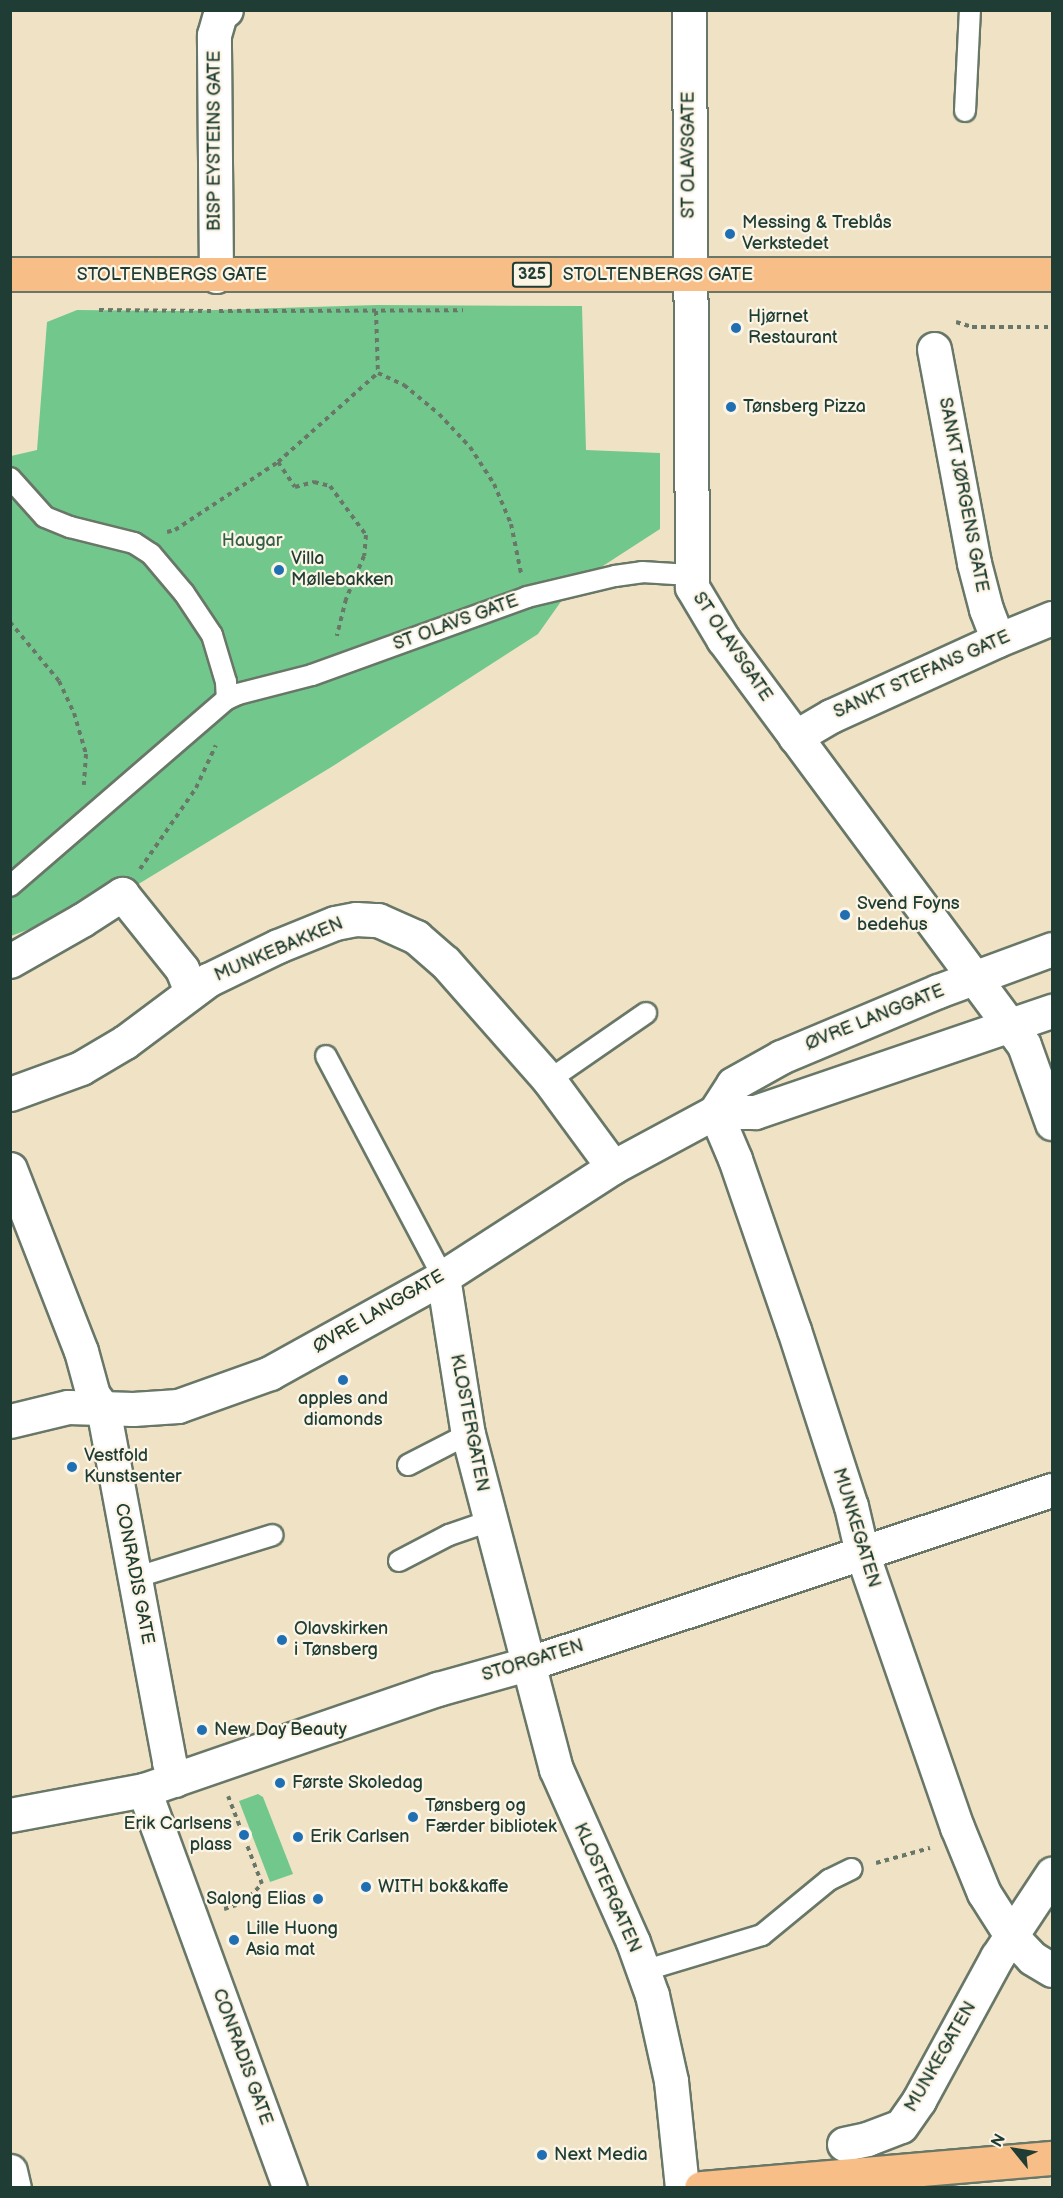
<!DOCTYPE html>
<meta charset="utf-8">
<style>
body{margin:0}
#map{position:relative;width:1063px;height:2198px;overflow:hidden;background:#f0e3c5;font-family:"Balsamiq Sans",sans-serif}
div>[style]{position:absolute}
.green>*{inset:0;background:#72c88c}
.path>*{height:4px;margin-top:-2px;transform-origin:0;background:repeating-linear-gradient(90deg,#687767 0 4.5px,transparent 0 9px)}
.roads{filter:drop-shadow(2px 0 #687767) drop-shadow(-2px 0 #687767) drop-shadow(0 2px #687767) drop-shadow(0 -2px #687767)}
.lane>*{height:20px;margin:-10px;padding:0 10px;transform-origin:10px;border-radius:10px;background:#fff}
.street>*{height:33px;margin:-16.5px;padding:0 16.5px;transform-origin:16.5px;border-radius:16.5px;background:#fff}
.primary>*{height:33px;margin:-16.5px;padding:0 16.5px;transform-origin:16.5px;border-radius:16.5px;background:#f7be87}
.dots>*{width:16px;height:16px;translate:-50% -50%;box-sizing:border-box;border:3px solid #fcf5e5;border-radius:50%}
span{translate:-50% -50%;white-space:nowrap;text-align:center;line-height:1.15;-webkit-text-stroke:4.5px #fcf5e5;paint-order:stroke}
.shield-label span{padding:2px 4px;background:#fcf5e5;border:2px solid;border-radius:4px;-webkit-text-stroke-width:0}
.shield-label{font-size:16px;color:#1f3d34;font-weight:700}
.street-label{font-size:18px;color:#1f3d34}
.poi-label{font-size:18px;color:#1f3d34}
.left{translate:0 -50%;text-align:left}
.right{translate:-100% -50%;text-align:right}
.park-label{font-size:18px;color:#34604a}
.frame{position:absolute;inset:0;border:12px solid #1f3d34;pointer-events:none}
.north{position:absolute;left:985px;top:2120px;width:60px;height:60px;-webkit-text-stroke:4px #fcf5e5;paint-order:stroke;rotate:300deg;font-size:16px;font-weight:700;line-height:24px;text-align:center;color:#1f3d34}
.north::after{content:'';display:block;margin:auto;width:21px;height:27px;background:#1f3d34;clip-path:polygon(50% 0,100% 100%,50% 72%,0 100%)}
</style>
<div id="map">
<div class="green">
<i style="clip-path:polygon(377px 305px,582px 306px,586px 450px,660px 453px,660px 529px,572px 586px,538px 634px,333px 766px,122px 894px,11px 936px,11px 456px,37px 450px,47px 322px,77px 310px,181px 311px)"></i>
<i style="clip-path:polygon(258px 1794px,263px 1797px,293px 1874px,270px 1882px,239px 1801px)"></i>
</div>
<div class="path">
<i style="left:99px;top:310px;width:112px;rotate:0.5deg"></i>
<i style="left:219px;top:311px;width:244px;rotate:-0.2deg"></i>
<i style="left:376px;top:311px;width:62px;rotate:88.2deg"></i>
<i style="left:956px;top:322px;width:17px;rotate:17deg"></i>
<i style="left:972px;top:327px;width:80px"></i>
<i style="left:278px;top:462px;width:30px;rotate:56deg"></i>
<i style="left:295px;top:487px;width:20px;rotate:-15deg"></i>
<i style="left:314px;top:482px;width:16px;rotate:14deg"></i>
<i style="left:330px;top:486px;width:61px;rotate:53.7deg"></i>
<i style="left:366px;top:535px;width:21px;rotate:95deg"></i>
<i style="left:364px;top:556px;width:47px;rotate:112.7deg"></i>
<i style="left:346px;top:599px;width:38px;rotate:104deg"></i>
<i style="left:167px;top:532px;width:8px;rotate:-14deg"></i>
<i style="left:175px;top:530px;width:123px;rotate:-33.4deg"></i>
<i style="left:278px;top:462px;width:134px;rotate:-41.7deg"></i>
<i style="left:378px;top:373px;width:29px;rotate:25deg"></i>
<i style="left:404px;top:385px;width:45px;rotate:39.6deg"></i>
<i style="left:439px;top:414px;width:45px;rotate:46.8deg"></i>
<i style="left:470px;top:447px;width:44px;rotate:57deg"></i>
<i style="left:494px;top:484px;width:43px;rotate:67deg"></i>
<i style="left:511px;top:524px;width:50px;rotate:78.5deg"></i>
<i style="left:10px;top:622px;width:77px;rotate:50.3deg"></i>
<i style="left:59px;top:681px;width:35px;rotate:65deg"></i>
<i style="left:74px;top:713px;width:43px;rotate:73.7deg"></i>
<i style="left:86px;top:754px;width:31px;rotate:94deg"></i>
<i style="left:140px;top:869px;width:98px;rotate:-55.3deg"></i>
<i style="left:196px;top:788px;width:47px;rotate:-65.1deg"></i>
<i style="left:876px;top:1863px;width:56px;rotate:-15.5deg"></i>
<i style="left:224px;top:1909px;width:20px;rotate:-18deg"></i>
<i style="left:243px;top:1903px;width:27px;rotate:-45deg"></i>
<i style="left:262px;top:1884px;width:94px;rotate:-111.1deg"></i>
</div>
<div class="roads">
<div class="lane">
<i style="left:965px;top:111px;width:101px;rotate:-87.2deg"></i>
<i style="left:10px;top:478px;width:52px;rotate:48.1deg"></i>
<i style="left:45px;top:517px;width:27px;rotate:22deg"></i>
<i style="left:70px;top:527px;width:66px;rotate:14deg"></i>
<i style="left:134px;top:543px;width:20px;rotate:33deg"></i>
<i style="left:151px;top:554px;width:51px;rotate:49.8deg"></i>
<i style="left:184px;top:593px;width:50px;rotate:56.3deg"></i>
<i style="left:212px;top:635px;width:49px;rotate:73.4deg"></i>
<i style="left:226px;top:682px;width:17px;rotate:87deg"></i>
<i style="left:10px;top:886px;width:286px;rotate:-40.8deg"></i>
<i style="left:227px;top:699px;width:12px;rotate:-24deg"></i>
<i style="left:238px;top:694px;width:76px;rotate:-14.4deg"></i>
<i style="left:312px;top:675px;width:229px;rotate:-19.9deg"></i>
<i style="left:527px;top:597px;width:90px;rotate:-13.4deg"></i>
<i style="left:615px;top:576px;width:27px;rotate:-8deg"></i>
<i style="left:642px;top:572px;width:48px;rotate:3.6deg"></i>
<i style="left:326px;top:1056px;width:250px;rotate:62.1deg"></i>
<i style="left:549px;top:1080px;width:118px;rotate:-34.6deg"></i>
<i style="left:408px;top:1465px;width:68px;rotate:-27.3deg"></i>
<i style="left:399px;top:1561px;width:56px;rotate:-27.5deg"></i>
<i style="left:449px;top:1535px;width:43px;rotate:-18.9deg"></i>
<i style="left:134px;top:1578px;width:145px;rotate:-17.2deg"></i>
<i style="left:643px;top:1971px;width:124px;rotate:-16.8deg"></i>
<i style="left:762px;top:1935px;width:87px;rotate:-39.4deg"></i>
<i style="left:829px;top:1880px;width:25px;rotate:-26deg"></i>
</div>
<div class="street">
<i style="left:689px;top:10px;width:577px;rotate:89.7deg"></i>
<i style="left:692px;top:587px;width:61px;rotate:59.2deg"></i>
<i style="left:723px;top:639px;width:505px;rotate:53.45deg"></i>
<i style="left:1024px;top:1045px;width:83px;rotate:70.3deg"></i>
<i style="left:216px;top:276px;width:241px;rotate:-90.5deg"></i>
<i style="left:214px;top:35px;width:22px;rotate:-74deg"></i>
<i style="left:220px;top:14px;width:7px;rotate:-34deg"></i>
<i style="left:934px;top:349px;width:218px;rotate:79.4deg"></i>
<i style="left:974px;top:563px;width:48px;rotate:75.4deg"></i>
<i style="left:986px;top:609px;width:33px;rotate:69deg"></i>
<i style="left:795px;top:737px;width:42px;rotate:-30.3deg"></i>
<i style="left:831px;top:716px;width:183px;rotate:-24.5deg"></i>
<i style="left:998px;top:640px;width:58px;rotate:-22.2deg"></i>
<i style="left:10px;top:961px;width:83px;rotate:-29.7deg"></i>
<i style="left:82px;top:920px;width:48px;rotate:-33deg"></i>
<i style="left:122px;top:894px;width:96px;rotate:51.3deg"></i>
<i style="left:182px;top:969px;width:24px;rotate:68deg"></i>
<i style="left:10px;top:1094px;width:76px;rotate:-20.1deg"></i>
<i style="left:81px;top:1068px;width:51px;rotate:-30.6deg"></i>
<i style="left:125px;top:1042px;width:104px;rotate:-36.8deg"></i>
<i style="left:208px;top:980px;width:78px;rotate:-25.9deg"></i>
<i style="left:278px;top:946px;width:61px;rotate:-22deg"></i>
<i style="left:335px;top:923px;width:21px;rotate:-11deg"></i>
<i style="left:356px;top:919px;width:22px;rotate:3deg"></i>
<i style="left:378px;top:920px;width:42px;rotate:24.1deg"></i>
<i style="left:416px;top:937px;width:38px;rotate:41deg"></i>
<i style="left:445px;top:962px;width:157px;rotate:48.6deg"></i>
<i style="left:549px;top:1080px;width:108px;rotate:53.7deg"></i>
<i style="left:715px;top:1112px;width:51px;rotate:66.9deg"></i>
<i style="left:735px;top:1159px;width:181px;rotate:71deg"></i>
<i style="left:794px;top:1330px;width:185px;rotate:72.1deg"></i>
<i style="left:851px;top:1506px;width:48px;rotate:76.8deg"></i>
<i style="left:862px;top:1553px;width:290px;rotate:70.9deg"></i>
<i style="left:957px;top:1827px;width:71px;rotate:67.8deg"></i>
<i style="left:984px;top:1893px;width:52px;rotate:57.5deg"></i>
<i style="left:1012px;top:1937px;width:29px;rotate:46deg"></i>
<i style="left:1032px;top:1958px;width:23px;rotate:31deg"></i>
<i style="left:715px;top:1112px;width:40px"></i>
<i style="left:755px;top:1112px;width:314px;rotate:-18.8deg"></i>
<i style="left:10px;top:1169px;width:195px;rotate:68.7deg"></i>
<i style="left:81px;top:1351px;width:46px;rotate:74.7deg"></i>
<i style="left:93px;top:1395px;width:16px;rotate:52deg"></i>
<i style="left:103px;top:1408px;width:360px;rotate:79.4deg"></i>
<i style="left:169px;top:1762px;width:19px;rotate:72deg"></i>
<i style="left:443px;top:1277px;width:159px;rotate:81deg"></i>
<i style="left:468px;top:1434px;width:346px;rotate:75.3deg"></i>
<i style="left:556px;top:1769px;width:189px;rotate:66deg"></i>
<i style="left:633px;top:1942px;width:56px;rotate:70.3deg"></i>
<i style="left:652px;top:1995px;width:88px;rotate:77.5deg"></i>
<i style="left:671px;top:2081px;width:108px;rotate:84.1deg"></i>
<i style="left:10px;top:1421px;width:60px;rotate:-13.6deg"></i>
<i style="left:68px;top:1407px;width:65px;rotate:1.8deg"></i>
<i style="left:133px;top:1409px;width:45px;rotate:-3.8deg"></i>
<i style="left:178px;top:1406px;width:98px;rotate:-19.7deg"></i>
<i style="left:270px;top:1373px;width:198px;rotate:-29deg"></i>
<i style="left:443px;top:1277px;width:202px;rotate:-32.9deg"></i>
<i style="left:613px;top:1167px;width:116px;rotate:-28.3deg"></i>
<i style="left:715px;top:1112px;width:33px;rotate:-57deg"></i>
<i style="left:733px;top:1084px;width:55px;rotate:-29.4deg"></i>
<i style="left:781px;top:1057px;width:170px;rotate:-22.8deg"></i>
<i style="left:938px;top:991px;width:121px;rotate:-20.2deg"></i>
<i style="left:144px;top:1790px;width:424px;rotate:69.9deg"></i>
<i style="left:10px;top:1815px;width:136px;rotate:-10.6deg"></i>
<i style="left:144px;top:1790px;width:311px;rotate:-19deg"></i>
<i style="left:438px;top:1689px;width:92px;rotate:-15.7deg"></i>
<i style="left:527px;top:1664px;width:553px;rotate:-18.34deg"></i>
<i style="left:844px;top:2144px;width:24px;rotate:-12deg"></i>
<i style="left:867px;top:2139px;width:36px;rotate:-21deg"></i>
<i style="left:901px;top:2126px;width:32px;rotate:-55deg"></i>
<i style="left:919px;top:2100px;width:163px;rotate:-61.4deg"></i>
<i style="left:997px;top:1957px;width:100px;rotate:-56.5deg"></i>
<i style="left:10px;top:2171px;width:17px;rotate:77deg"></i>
</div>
<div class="primary">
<i style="left:10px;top:274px;width:1042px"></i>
<i style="left:701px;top:2188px;width:352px;rotate:-4.9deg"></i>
</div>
</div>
<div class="dots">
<i style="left:730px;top:234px;background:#1f6fb2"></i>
<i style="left:736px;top:328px;background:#1f6fb2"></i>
<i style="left:731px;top:407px;background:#1f6fb2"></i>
<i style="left:279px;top:570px;background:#1f6fb2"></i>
<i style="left:845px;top:915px;background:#1f6fb2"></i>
<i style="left:343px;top:1380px;background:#1f6fb2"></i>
<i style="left:72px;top:1467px;background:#1f6fb2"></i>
<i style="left:282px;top:1640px;background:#1f6fb2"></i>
<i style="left:202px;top:1730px;background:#1f6fb2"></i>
<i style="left:280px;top:1783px;background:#1f6fb2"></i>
<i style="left:413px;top:1817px;background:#1f6fb2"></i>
<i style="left:244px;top:1835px;background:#1f6fb2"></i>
<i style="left:298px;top:1837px;background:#1f6fb2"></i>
<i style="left:366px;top:1887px;background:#1f6fb2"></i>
<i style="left:318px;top:1899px;background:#1f6fb2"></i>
<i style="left:234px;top:1940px;background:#1f6fb2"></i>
<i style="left:542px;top:2155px;background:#1f6fb2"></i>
</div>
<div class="shield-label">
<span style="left:532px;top:275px">325</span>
</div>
<div class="street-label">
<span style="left:215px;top:141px;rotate:-90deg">BISP EYSTEINS GATE</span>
<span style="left:689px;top:155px;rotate:-90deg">ST OLAVSGATE</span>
<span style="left:172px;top:275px">STOLTENBERGS GATE</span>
<span style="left:658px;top:275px">STOLTENBERGS GATE</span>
<span style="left:963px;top:495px;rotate:79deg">SANKT JØRGENS GATE</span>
<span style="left:456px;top:623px;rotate:-20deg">ST OLAVS GATE</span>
<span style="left:732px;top:647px;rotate:56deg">ST OLAVSGATE</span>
<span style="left:922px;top:675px;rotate:-24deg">SANKT STEFANS GATE</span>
<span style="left:279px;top:950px;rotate:-23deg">MUNKEBAKKEN</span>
<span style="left:875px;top:1018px;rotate:-22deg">ØVRE LANGGATE</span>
<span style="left:379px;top:1312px;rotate:-30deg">ØVRE LANGGATE</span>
<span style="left:469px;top:1423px;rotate:79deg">KLOSTERGATEN</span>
<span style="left:856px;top:1528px;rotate:73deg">MUNKEGATEN</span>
<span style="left:134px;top:1574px;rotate:79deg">CONRADIS GATE</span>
<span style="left:533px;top:1661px;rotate:-17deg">STORGATEN</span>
<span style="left:607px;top:1888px;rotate:66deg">KLOSTERGATEN</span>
<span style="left:242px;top:2057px;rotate:70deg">CONRADIS GATE</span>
<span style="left:941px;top:2057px;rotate:-60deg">MUNKEGATEN</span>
</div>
<div class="poi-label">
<span class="left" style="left:742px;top:234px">Messing &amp; Treblås<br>Verkstedet</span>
<span class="left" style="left:748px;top:328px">Hjørnet<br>Restaurant</span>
<span class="left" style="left:743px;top:407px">Tønsberg Pizza</span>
<span class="left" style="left:291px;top:570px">Villa<br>Møllebakken</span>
<span class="left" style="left:857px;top:915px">Svend Foyns<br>bedehus</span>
<span style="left:343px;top:1410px">apples and<br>diamonds</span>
<span class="left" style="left:84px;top:1467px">Vestfold<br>Kunstsenter</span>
<span class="left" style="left:294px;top:1640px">Olavskirken<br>i Tønsberg</span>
<span class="left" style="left:214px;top:1730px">New Day Beauty</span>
<span class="left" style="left:292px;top:1783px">Første Skoledag</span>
<span class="left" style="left:425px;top:1817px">Tønsberg og<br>Færder bibliotek</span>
<span class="right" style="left:232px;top:1835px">Erik Carlsens<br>plass</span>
<span class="left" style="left:310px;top:1837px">Erik Carlsen</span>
<span class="left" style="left:378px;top:1887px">WITH bok&amp;kaffe</span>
<span class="right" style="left:306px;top:1899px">Salong Elias</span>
<span class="left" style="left:246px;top:1940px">Lille Huong<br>Asia mat</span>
<span class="left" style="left:554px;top:2155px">Next Media</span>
</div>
<div class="park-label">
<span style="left:252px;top:541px">Haugar</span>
</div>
<div class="frame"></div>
<div class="north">N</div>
</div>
